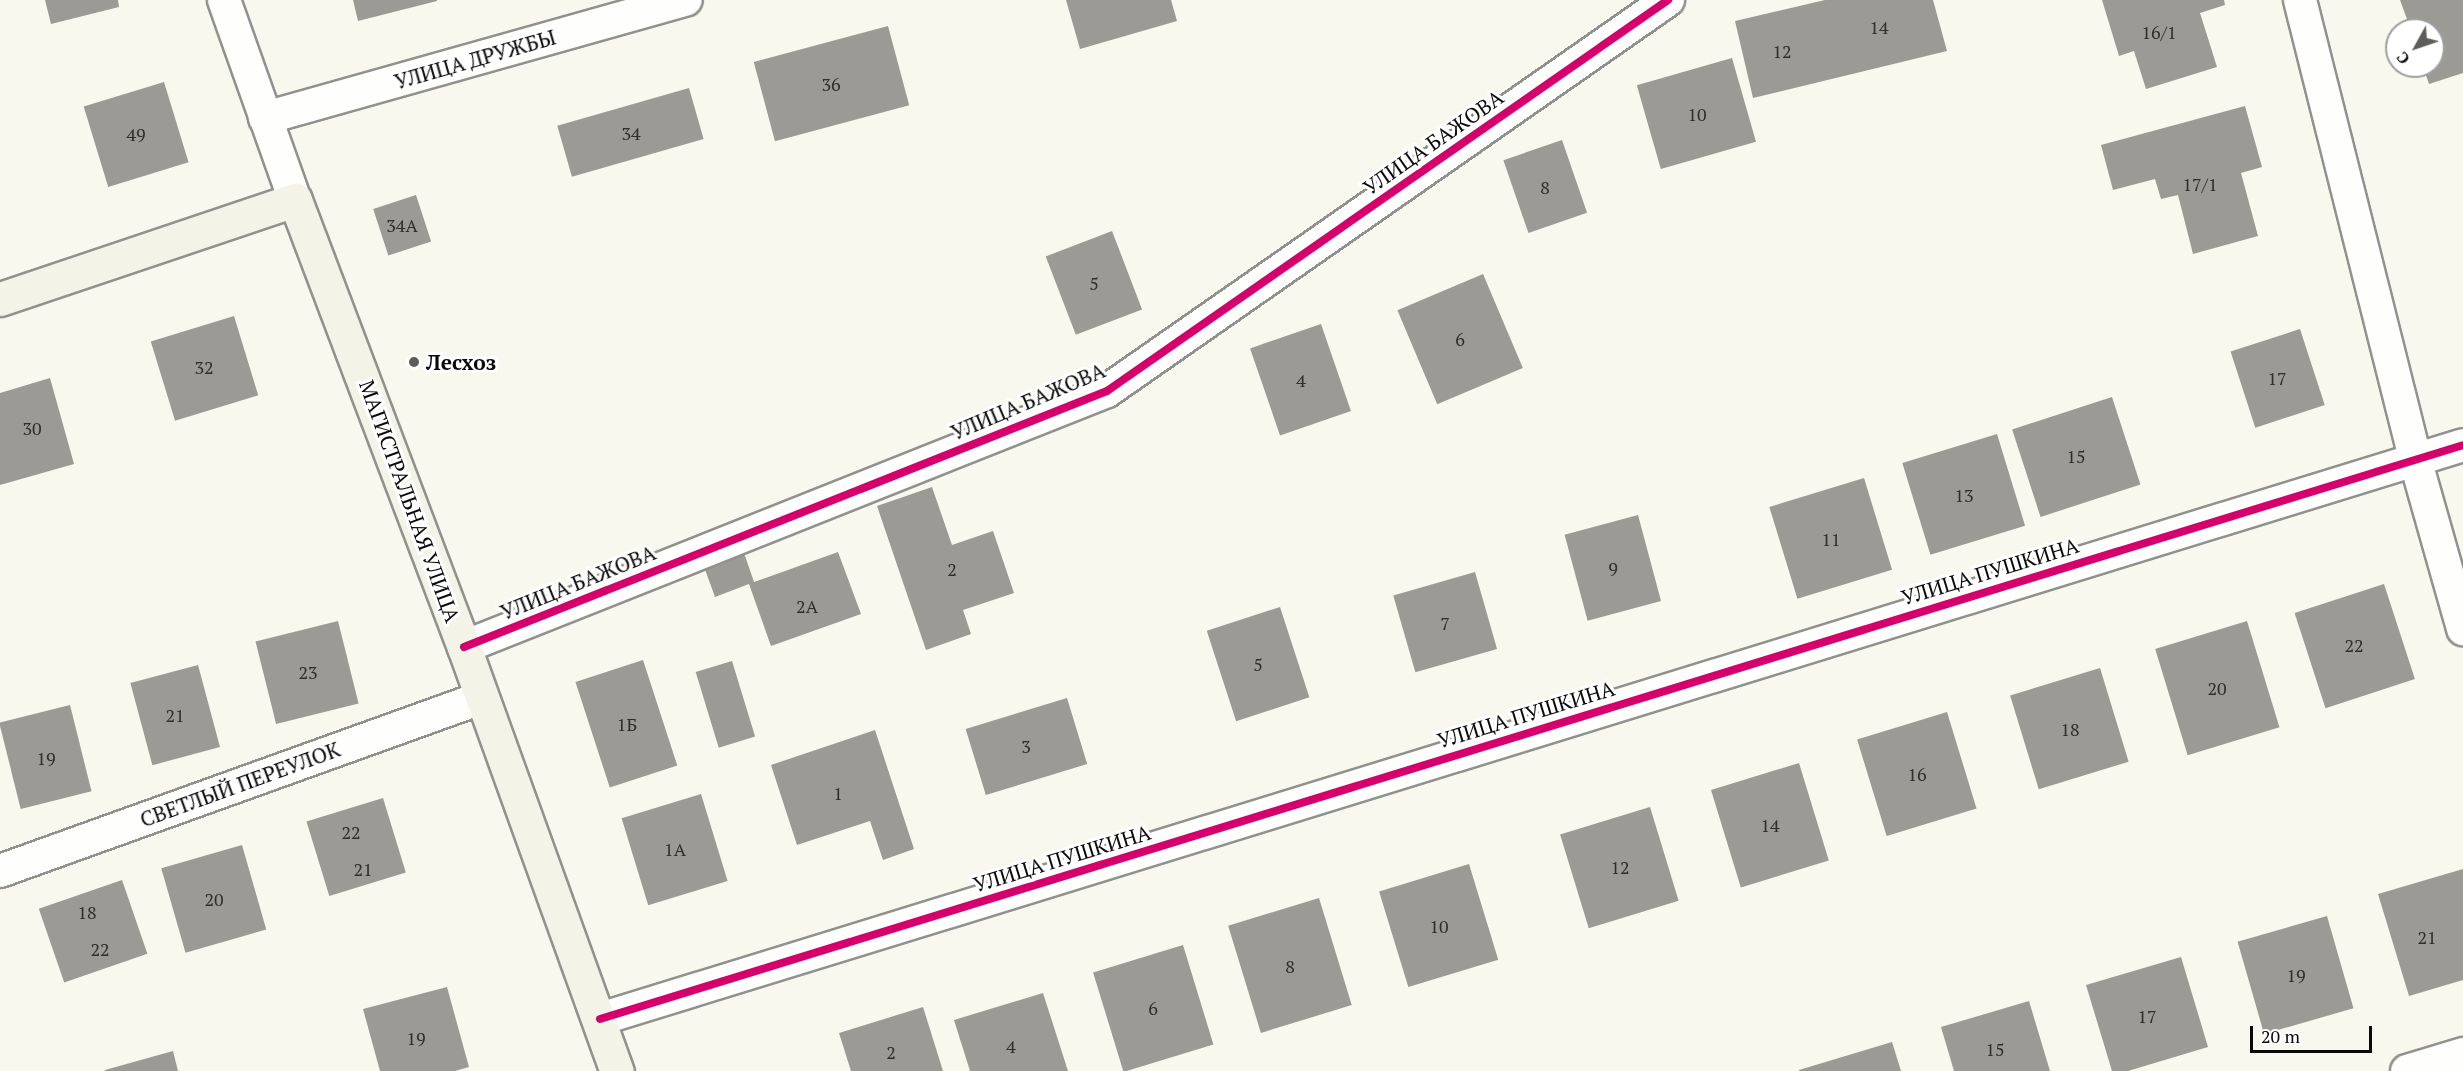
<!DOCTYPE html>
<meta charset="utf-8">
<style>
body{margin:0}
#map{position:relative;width:2463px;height:1071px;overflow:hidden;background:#f8f8ee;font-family:"PT Serif",serif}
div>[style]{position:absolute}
.building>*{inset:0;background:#9b9a94;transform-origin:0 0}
.roads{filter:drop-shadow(2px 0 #91918d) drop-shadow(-2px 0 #91918d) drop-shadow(0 2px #91918d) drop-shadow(0 -2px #91918d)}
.street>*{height:32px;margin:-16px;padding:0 16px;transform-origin:16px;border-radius:16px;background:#fefefc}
.secondary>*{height:33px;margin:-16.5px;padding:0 16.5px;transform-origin:16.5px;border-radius:16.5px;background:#f3f3e8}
.cycleway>*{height:8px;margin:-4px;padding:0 4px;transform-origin:4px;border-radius:4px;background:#d6006c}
.dots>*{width:16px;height:16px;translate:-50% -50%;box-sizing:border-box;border:3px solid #fff;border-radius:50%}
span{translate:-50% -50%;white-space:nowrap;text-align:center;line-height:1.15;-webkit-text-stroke:6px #fff;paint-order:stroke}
.number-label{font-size:18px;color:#2e2e2c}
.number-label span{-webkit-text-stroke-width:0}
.street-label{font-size:21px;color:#0a0a0a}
.poi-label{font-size:21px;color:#0a0a0a;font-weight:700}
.left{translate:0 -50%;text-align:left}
.north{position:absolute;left:2385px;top:18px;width:60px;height:60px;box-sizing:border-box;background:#fff;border:2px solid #9d9d9d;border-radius:50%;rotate:230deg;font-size:16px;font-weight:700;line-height:24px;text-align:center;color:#0a0a0a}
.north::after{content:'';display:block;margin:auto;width:21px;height:27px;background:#5d5d5a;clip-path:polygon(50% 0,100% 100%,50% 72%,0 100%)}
.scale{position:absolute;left:2250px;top:1026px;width:122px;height:27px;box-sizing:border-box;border:3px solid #0a0a0a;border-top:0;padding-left:8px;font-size:18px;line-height:21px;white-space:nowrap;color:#0a0a0a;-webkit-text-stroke:4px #fff;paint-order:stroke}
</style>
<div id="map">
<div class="building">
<i style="clip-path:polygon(45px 0,118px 0,119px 7px,51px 24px)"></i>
<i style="clip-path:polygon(353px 0,437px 0,437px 1px,358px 21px)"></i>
<i style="clip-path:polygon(1066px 0,1171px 0,1177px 21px,1080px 49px)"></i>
<i style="clip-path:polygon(1825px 0,1933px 0,1947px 51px,1753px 98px,1735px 21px)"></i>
<i style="clip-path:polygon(2102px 0,2224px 0,2225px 5px,2200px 13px,2217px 67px,2146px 89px,2134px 51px,2119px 56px)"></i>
<i style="clip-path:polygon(2400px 0,2463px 0,2463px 73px,2429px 84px,2423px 66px,2433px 66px,2433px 30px,2411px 30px)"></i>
<i style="left:888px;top:26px;width:82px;height:139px;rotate:75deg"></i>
<i style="left:1732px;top:58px;width:87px;height:99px;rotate:74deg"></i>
<i style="left:164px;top:82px;width:84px;height:84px;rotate:73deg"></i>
<i style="left:689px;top:88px;width:53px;height:137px;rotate:74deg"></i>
<i style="clip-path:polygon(2245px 106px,2262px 167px,2241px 173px,2258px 236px,2193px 254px,2178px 195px,2161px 199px,2155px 179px,2113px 190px,2101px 145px)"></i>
<i style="left:1562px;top:140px;width:77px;height:62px;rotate:71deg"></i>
<i style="left:416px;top:195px;width:49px;height:45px;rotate:72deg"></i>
<i style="left:1112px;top:231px;width:84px;height:71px;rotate:69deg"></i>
<i style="left:1483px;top:274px;width:102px;height:93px;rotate:67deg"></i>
<i style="left:234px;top:316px;width:83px;height:87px;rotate:73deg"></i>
<i style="left:1321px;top:324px;width:92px;height:75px;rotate:71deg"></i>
<i style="left:2300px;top:329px;width:80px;height:73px;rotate:72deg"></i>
<i style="clip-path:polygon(50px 378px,74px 464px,0 485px,0 393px)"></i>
<i style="left:2112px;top:397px;width:92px;height:105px;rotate:72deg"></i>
<i style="left:1997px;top:434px;width:96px;height:99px;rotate:73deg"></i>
<i style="left:1864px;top:478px;width:96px;height:99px;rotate:73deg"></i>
<i style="clip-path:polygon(932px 487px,952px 545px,993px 531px,1014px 593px,963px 610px,971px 634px,926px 650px,877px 506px)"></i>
<i style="left:1638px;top:515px;width:89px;height:76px;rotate:75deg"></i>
<i style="clip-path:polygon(743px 550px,754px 582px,838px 552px,861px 614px,771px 646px,749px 584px,715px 597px,703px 564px)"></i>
<i style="left:1475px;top:572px;width:80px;height:85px;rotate:74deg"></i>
<i style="left:2384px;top:584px;width:100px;height:94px;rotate:72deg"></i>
<i style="left:1280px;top:607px;width:95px;height:77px;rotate:72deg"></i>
<i style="left:338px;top:621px;width:85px;height:85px;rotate:76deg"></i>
<i style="left:2247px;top:621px;width:111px;height:96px;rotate:73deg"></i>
<i style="left:643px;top:660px;width:111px;height:71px;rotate:72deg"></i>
<i style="left:732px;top:661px;width:79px;height:38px;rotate:73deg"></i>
<i style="left:198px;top:665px;width:85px;height:70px;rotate:75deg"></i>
<i style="left:2100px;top:668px;width:98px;height:94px;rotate:73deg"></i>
<i style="left:1067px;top:698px;width:69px;height:106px;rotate:73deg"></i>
<i style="left:70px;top:705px;width:89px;height:73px;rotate:76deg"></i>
<i style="left:1947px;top:712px;width:101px;height:94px;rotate:73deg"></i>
<i style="clip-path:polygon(875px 730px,914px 849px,883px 860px,870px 821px,797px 845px,771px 765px)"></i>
<i style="left:1799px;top:763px;width:102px;height:92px;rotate:73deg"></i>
<i style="left:701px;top:794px;width:91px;height:83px;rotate:73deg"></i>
<i style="left:383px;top:798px;width:78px;height:80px;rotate:73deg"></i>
<i style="left:1650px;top:807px;width:98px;height:94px;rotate:73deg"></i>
<i style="left:242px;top:845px;width:88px;height:84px;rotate:74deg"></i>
<i style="left:1469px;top:864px;width:100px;height:94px;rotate:73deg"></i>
<i style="clip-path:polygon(2463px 869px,2463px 980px,2409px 996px,2378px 894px)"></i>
<i style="left:122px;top:880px;width:78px;height:88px;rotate:71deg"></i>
<i style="left:1319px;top:898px;width:112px;height:95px;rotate:73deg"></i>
<i style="left:2327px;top:916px;width:96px;height:93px;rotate:74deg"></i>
<i style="left:1183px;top:945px;width:104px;height:94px;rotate:73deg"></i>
<i style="clip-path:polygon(2181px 957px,2208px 1047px,2128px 1071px,2112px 1071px,2086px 985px)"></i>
<i style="clip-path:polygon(447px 987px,469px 1067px,455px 1071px,380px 1071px,363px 1009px)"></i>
<i style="clip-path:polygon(1043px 993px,1068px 1071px,970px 1071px,954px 1020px)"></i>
<i style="clip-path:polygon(2029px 1001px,2050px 1071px,1954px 1071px,1941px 1027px)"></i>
<i style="clip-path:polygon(923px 1007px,943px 1071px,851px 1071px,839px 1033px)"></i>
<i style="clip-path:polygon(1892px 1042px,1901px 1071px,1799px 1071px,1799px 1070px)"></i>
<i style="clip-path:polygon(173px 1051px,178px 1071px,105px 1071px,105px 1070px)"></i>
</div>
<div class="roads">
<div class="street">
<i style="left:224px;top:0;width:212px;rotate:70.5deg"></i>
<i style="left:2300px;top:0;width:473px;rotate:75.9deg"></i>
<i style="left:2415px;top:459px;width:177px;rotate:74.2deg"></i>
<i style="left:265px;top:118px;width:437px;rotate:-15.7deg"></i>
<i style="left:464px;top:647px;width:692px;rotate:-21.71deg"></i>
<i style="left:1107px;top:391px;width:684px;rotate:-34.88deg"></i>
<i style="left:0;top:871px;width:511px;rotate:-19.78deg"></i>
<i style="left:600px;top:1019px;width:1949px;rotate:-17.12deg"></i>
<i style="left:2407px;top:1071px;width:59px;rotate:-16.9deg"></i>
</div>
<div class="secondary">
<i style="left:0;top:299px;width:311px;rotate:-18.6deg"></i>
<i style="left:295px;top:200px;width:478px;rotate:69.3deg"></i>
<i style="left:464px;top:647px;width:451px;rotate:70.2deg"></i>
</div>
</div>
<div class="cycleway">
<i style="left:464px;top:647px;width:692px;rotate:-21.71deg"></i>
<i style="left:1107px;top:391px;width:684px;rotate:-34.88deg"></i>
<i style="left:600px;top:1019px;width:1949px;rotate:-17.12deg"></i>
</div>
<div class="dots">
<i style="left:414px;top:362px;background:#5d5d5a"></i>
</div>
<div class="number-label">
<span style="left:1879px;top:27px">14</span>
<span style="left:2159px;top:32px">16/1</span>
<span style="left:1782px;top:51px">12</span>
<span style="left:831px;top:84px">36</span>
<span style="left:1697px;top:114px">10</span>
<span style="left:631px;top:133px">34</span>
<span style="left:136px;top:134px">49</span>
<span style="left:2200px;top:184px">17/1</span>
<span style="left:1545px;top:187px">8</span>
<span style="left:402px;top:225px">34А</span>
<span style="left:1094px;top:283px">5</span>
<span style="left:1460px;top:339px">6</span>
<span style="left:204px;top:367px">32</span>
<span style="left:2277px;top:378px">17</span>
<span style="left:1301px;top:380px">4</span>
<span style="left:32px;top:428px">30</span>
<span style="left:2076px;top:456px">15</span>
<span style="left:1964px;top:495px">13</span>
<span style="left:1831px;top:539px">11</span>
<span style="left:1613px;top:568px">9</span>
<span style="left:952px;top:569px">2</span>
<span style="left:807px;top:606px">2А</span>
<span style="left:1445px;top:623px">7</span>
<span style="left:2354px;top:645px">22</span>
<span style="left:1258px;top:664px">5</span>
<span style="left:308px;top:672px">23</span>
<span style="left:2217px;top:688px">20</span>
<span style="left:175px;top:715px">21</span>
<span style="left:627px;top:724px">1Б</span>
<span style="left:2070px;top:729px">18</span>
<span style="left:1026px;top:746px">3</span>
<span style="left:46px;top:758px">19</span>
<span style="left:1917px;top:774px">16</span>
<span style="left:838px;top:793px">1</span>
<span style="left:1770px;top:825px">14</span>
<span style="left:351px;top:832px">22</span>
<span style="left:675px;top:849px">1А</span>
<span style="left:1620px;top:867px">12</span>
<span style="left:363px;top:869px">21</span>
<span style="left:214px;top:899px">20</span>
<span style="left:87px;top:912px">18</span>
<span style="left:1439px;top:926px">10</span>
<span style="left:2427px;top:937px">21</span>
<span style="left:100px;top:949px">22</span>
<span style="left:1290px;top:966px">8</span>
<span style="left:2296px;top:975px">19</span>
<span style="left:1153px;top:1008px">6</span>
<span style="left:2147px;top:1016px">17</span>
<span style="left:416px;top:1038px">19</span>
<span style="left:1011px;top:1046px">4</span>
<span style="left:1995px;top:1049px">15</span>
<span style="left:891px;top:1052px">2</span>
</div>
<div class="street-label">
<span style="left:475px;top:59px;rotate:-16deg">УЛИЦА ДРУЖБЫ</span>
<span style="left:1433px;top:142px;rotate:-35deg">УЛИЦА БАЖОВА</span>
<span style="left:1028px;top:401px;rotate:-23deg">УЛИЦА БАЖОВА</span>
<span style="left:410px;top:501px;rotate:70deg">МАГИСТРАЛЬНАЯ УЛИЦА</span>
<span style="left:1990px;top:571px;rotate:-17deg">УЛИЦА ПУШКИНА</span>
<span style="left:578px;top:582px;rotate:-22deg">УЛИЦА БАЖОВА</span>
<span style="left:1526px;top:714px;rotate:-17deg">УЛИЦА ПУШКИНА</span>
<span style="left:240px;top:784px;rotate:-20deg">СВЕТЛЫЙ ПЕРЕУЛОК</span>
<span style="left:1062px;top:858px;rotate:-17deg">УЛИЦА ПУШКИНА</span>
</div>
<div class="poi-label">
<span class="left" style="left:426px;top:362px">Лесхоз</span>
</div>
<div class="north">С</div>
<div class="scale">20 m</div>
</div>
